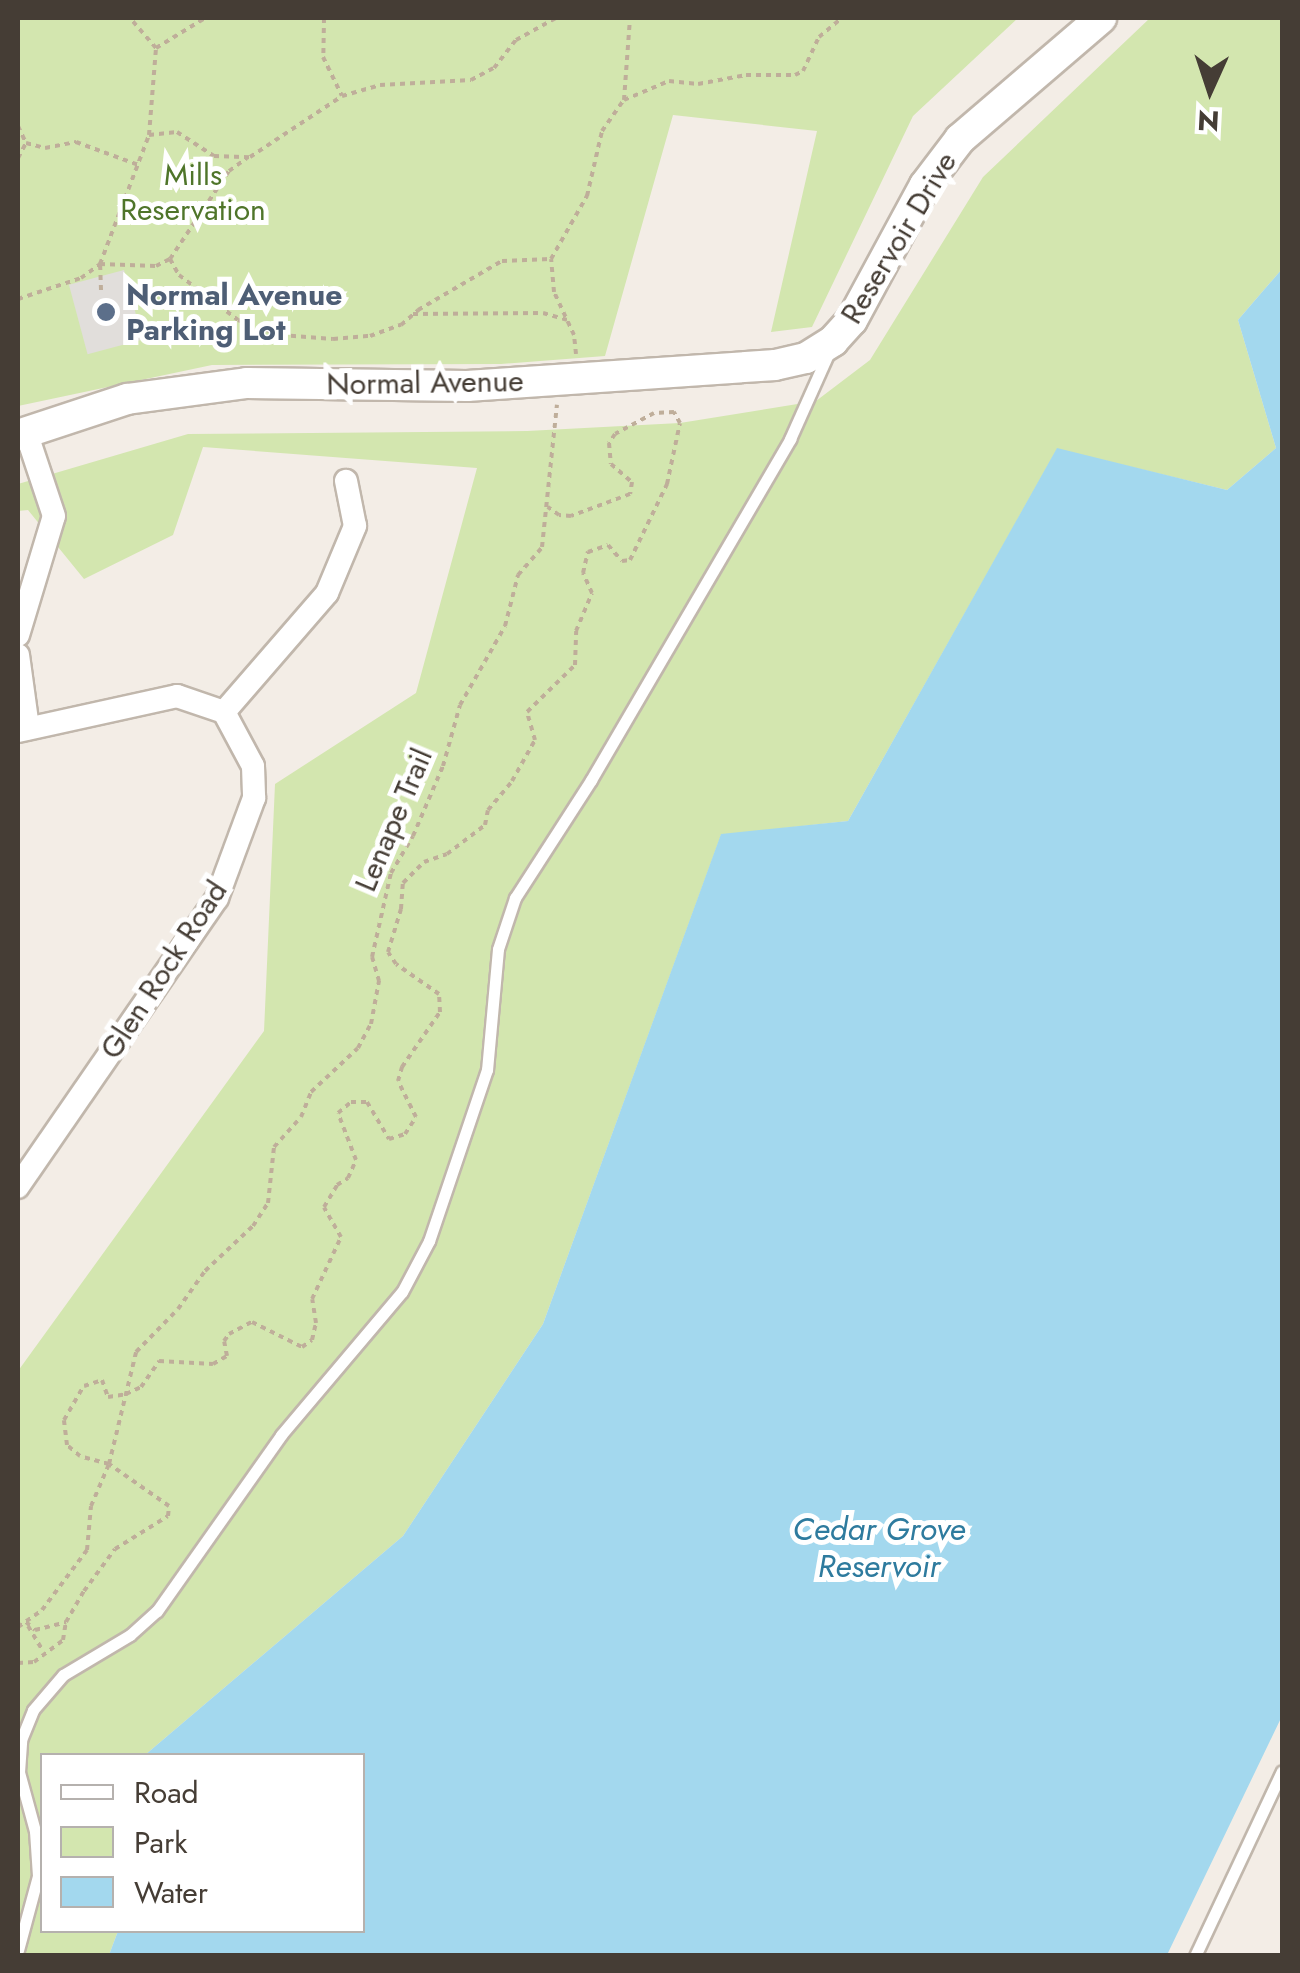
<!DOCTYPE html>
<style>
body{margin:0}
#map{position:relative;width:1300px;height:1973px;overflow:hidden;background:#f3ede6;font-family:Jost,sans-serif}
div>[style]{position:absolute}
.green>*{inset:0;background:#d3e6af}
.parking>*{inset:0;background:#e1dedb;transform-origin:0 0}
.water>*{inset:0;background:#a3d8ee}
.path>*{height:4px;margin-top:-2px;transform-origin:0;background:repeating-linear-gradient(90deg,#bfae9a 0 5px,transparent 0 10px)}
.roads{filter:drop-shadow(2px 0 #c1b7ac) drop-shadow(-2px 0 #c1b7ac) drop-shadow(0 2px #c1b7ac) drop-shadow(0 -2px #c1b7ac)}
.service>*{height:11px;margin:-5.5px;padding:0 5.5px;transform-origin:5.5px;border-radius:5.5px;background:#fff}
.minor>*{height:22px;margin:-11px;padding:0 11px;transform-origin:11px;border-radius:11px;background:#fff}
.tertiary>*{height:30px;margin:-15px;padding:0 15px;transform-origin:15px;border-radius:15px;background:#fff}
.dots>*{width:28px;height:28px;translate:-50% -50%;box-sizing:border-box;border:5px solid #fff;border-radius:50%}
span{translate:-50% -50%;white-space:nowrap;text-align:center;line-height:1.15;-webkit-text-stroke:10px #fff;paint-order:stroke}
.park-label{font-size:30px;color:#4f752a}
.street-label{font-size:30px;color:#453d35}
.service-label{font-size:30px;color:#4e5e75;font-weight:700}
.left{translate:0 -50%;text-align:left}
.water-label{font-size:32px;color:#2e7b9e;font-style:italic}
.frame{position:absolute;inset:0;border:20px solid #453d35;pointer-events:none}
.legend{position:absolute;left:40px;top:1753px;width:325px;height:180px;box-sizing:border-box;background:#fff;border:2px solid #b5b1ae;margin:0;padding:12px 18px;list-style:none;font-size:30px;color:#453d35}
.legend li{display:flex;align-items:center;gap:20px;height:50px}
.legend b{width:50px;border:2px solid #b5b1ae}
.north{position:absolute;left:1160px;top:40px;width:100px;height:100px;-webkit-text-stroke:8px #fff;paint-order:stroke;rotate:183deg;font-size:28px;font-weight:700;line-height:40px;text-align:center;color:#453d35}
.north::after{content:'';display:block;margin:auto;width:35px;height:45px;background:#453d35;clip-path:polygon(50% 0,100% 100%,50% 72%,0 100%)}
</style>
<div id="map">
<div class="green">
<i style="clip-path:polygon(18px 18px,1018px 18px,913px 116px,812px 327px,771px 332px,817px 131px,673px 115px,605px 356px,501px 364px,212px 365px,18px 406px)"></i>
<i style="clip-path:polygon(1150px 18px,1282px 18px,1282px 269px,1238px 320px,1276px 448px,1227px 490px,1057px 449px,848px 821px,721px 835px,543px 1324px,403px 1536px,145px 1755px,42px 1756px,42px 1930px,118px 1931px,109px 1955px,18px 1956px,18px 1371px,264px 1031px,275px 784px,416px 693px,477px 468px,203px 447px,173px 535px,84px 579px,28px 510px,18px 511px,18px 484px,188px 434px,527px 431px,680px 423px,816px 401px,870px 360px,983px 177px)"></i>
</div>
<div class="parking">
<i style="left:124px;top:270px;width:72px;height:57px;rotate:75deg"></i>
</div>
<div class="water">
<i style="clip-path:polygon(1282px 269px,1282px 1716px,1167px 1955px,109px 1955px,118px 1931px,362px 1930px,362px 1756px,145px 1755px,403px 1536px,543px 1324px,721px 834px,848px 821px,1057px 448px,1227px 490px,1276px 448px,1238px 320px)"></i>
</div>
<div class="path">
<i style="left:324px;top:18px;width:39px;rotate:91deg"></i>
<i style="left:323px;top:57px;width:43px;rotate:64deg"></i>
<i style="left:156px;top:48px;width:57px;rotate:-31.5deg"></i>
<i style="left:624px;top:100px;width:49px;rotate:-22.9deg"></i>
<i style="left:669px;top:81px;width:29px;rotate:6deg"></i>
<i style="left:698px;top:84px;width:49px;rotate:-10.6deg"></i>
<i style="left:746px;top:75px;width:49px"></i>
<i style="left:795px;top:75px;width:9px;rotate:-27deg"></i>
<i style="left:803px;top:71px;width:38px;rotate:-65deg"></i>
<i style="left:819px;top:37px;width:30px;rotate:-40deg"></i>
<i style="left:18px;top:126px;width:19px;rotate:65deg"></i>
<i style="left:149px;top:135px;width:28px;rotate:-6deg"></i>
<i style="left:177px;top:132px;width:44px;rotate:33deg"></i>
<i style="left:214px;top:156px;width:36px;rotate:2deg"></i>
<i style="left:250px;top:157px;width:110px;rotate:-33.5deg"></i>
<i style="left:342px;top:96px;width:40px;rotate:-16deg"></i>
<i style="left:380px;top:85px;width:91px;rotate:-3.1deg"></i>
<i style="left:471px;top:80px;width:26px;rotate:-28deg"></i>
<i style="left:494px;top:68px;width:36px;rotate:-52deg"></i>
<i style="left:516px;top:40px;width:46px;rotate:-28.8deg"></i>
<i style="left:26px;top:143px;width:20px;rotate:15deg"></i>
<i style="left:45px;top:148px;width:32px;rotate:-11deg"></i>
<i style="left:76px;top:142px;width:67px;rotate:20.1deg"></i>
<i style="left:18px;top:158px;width:17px;rotate:-62deg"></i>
<i style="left:170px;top:259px;width:18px;rotate:61deg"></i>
<i style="left:179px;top:275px;width:74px;rotate:37.3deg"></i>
<i style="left:238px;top:320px;width:46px;rotate:19.2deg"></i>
<i style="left:281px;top:335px;width:52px;rotate:4.4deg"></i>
<i style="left:333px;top:339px;width:37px;rotate:-5deg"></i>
<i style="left:370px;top:336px;width:33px;rotate:-20deg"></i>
<i style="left:401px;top:325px;width:23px;rotate:-41deg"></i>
<i style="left:418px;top:310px;width:97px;rotate:-30.3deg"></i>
<i style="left:502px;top:261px;width:48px;rotate:-2.4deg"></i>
<i style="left:100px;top:264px;width:56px;rotate:2deg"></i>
<i style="left:156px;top:266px;width:16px;rotate:-27deg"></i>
<i style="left:170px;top:259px;width:106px;rotate:-56.2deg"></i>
<i style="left:229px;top:171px;width:22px;rotate:-36deg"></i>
<i style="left:101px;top:290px;width:26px;rotate:-92deg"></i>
<i style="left:100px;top:264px;width:138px;rotate:-69.2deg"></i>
<i style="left:149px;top:135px;width:87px;rotate:-85.4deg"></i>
<i style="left:156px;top:48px;width:40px;rotate:-131deg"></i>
<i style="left:18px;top:299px;width:66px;rotate:-18.4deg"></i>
<i style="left:81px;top:278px;width:24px;rotate:-36deg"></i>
<i style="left:413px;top:314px;width:130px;rotate:-0.4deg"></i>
<i style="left:543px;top:313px;width:25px;rotate:16deg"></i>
<i style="left:576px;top:354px;width:19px;rotate:-96deg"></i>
<i style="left:574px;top:335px;width:47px;rotate:-114.9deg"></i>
<i style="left:554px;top:292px;width:33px;rotate:-95deg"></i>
<i style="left:551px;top:259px;width:73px;rotate:-60.3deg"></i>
<i style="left:587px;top:196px;width:67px;rotate:-77deg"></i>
<i style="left:602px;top:131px;width:38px;rotate:-55deg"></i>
<i style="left:624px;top:100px;width:82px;rotate:-85.8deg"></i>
<i style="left:26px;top:1622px;width:12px;rotate:42deg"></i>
<i style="left:35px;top:1630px;width:32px;rotate:-14deg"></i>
<i style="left:28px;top:1626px;width:29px;rotate:59deg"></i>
<i style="left:18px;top:1627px;width:29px;rotate:-35deg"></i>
<i style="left:42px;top:1610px;width:75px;rotate:-53.1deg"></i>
<i style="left:87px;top:1550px;width:44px;rotate:-84.8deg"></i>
<i style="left:91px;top:1506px;width:46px;rotate:-66.8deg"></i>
<i style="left:109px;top:1464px;width:115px;rotate:-76.4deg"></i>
<i style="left:136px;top:1352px;width:60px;rotate:-45.7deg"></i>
<i style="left:178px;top:1309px;width:47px;rotate:-54.6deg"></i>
<i style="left:205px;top:1271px;width:66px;rotate:-43.2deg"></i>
<i style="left:253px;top:1226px;width:27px;rotate:-57deg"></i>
<i style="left:268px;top:1203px;width:56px;rotate:-83.9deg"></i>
<i style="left:274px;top:1147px;width:40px;rotate:-48deg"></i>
<i style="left:301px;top:1117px;width:27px;rotate:-68deg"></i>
<i style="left:311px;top:1092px;width:64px;rotate:-43.1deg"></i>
<i style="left:358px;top:1048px;width:27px;rotate:-62deg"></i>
<i style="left:371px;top:1024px;width:44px;rotate:-79.5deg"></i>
<i style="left:379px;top:981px;width:25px;rotate:-106deg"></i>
<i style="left:372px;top:957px;width:86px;rotate:-77.3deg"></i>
<i style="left:391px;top:873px;width:43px;rotate:-59.3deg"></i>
<i style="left:413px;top:836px;width:76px;rotate:-66.8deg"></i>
<i style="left:443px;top:766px;width:63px;rotate:-74.4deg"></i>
<i style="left:460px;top:705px;width:91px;rotate:-60.3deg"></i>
<i style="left:505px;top:626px;width:53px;rotate:-75.7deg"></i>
<i style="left:518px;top:575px;width:37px;rotate:-49deg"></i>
<i style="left:542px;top:547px;width:143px;rotate:-84deg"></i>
<i style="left:18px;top:1663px;width:16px;rotate:-4deg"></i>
<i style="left:34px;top:1662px;width:36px;rotate:-37deg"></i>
<i style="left:63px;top:1640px;width:18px;rotate:-81deg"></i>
<i style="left:66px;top:1622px;width:36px;rotate:-60deg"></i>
<i style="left:84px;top:1591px;width:52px;rotate:-53.6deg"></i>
<i style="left:115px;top:1549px;width:62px;rotate:-31.9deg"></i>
<i style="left:168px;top:1516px;width:10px;rotate:-84deg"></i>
<i style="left:169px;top:1506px;width:73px;rotate:-145deg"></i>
<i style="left:109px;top:1464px;width:30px;rotate:-165deg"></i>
<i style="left:80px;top:1456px;width:17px;rotate:-140deg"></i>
<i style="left:67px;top:1445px;width:25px;rotate:-97deg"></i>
<i style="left:64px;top:1420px;width:39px;rotate:-60deg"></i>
<i style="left:84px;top:1386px;width:19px;rotate:-18deg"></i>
<i style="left:102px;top:1380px;width:18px;rotate:71deg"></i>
<i style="left:108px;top:1397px;width:18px;rotate:-9deg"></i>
<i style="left:126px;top:1394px;width:17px;rotate:-25deg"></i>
<i style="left:141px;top:1387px;width:32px;rotate:-55deg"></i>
<i style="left:159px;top:1361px;width:54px;rotate:3.2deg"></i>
<i style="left:213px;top:1364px;width:16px;rotate:-30deg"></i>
<i style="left:227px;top:1356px;width:15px;rotate:-101deg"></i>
<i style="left:224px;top:1341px;width:9px;rotate:-54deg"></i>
<i style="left:229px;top:1334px;width:26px;rotate:-28deg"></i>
<i style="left:252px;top:1322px;width:56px;rotate:26.6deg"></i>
<i style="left:302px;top:1347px;width:12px;rotate:-35deg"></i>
<i style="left:312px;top:1340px;width:17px;rotate:-77deg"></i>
<i style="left:316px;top:1323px;width:24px;rotate:-99deg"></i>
<i style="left:312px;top:1299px;width:68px;rotate:-64.9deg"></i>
<i style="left:341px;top:1237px;width:34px;rotate:-120deg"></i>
<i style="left:324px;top:1207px;width:26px;rotate:-59deg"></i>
<i style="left:337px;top:1185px;width:13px;rotate:-32deg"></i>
<i style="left:348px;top:1178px;width:20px;rotate:-66deg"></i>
<i style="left:356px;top:1160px;width:50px;rotate:-111deg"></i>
<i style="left:338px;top:1113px;width:17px;rotate:-40deg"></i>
<i style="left:351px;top:1102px;width:16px"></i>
<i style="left:367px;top:1102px;width:43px;rotate:59.3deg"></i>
<i style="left:389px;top:1139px;width:17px;rotate:-17deg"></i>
<i style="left:405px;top:1134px;width:20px;rotate:-57deg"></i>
<i style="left:416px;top:1117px;width:40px;rotate:-116.6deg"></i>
<i style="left:398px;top:1081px;width:15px;rotate:-74deg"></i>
<i style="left:402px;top:1067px;width:67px;rotate:-55.4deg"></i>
<i style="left:440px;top:1012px;width:18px;rotate:-93deg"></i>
<i style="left:439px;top:994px;width:52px;rotate:-145.1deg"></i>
<i style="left:396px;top:964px;width:14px;rotate:-124deg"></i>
<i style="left:388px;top:952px;width:45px;rotate:-73.2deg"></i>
<i style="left:401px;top:909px;width:26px;rotate:-86deg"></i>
<i style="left:403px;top:883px;width:30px;rotate:-45deg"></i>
<i style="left:424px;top:862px;width:24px;rotate:-19deg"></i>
<i style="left:447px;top:854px;width:48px;rotate:-37.3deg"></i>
<i style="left:485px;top:825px;width:15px;rotate:-79deg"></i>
<i style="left:488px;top:810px;width:38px;rotate:-50deg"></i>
<i style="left:512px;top:781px;width:47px;rotate:-60.7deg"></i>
<i style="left:535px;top:740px;width:29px;rotate:-106deg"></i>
<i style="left:527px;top:712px;width:67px;rotate:-44.4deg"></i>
<i style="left:575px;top:665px;width:34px;rotate:-88deg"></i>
<i style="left:576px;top:631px;width:41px;rotate:-67.2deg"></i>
<i style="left:592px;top:593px;width:22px;rotate:-114deg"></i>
<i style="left:583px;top:573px;width:22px;rotate:-77deg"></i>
<i style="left:588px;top:552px;width:21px;rotate:-19deg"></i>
<i style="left:608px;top:545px;width:21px;rotate:49deg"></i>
<i style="left:622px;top:561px;width:8px;rotate:-7deg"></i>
<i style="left:630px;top:560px;width:85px;rotate:-64deg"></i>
<i style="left:667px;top:484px;width:62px;rotate:-78deg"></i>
<i style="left:680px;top:423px;width:13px;rotate:-119deg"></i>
<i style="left:674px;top:412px;width:20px;rotate:177deg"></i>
<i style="left:654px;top:413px;width:44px;rotate:151.7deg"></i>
<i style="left:615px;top:434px;width:11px;rotate:124deg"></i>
<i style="left:609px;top:443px;width:21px;rotate:85deg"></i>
<i style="left:611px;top:464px;width:28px;rotate:41deg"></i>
<i style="left:632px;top:482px;width:12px;rotate:99deg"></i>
<i style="left:630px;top:494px;width:63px;rotate:159.6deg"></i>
<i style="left:571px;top:516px;width:12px;rotate:-175deg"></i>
<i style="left:559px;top:515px;width:14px;rotate:-144deg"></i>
</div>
<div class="roads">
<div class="service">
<i style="left:18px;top:1950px;width:77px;rotate:-74.9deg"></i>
<i style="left:38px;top:1876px;width:45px;rotate:-93.8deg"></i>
<i style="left:35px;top:1831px;width:61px;rotate:-105.2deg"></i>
<i style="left:19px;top:1772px;width:32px;rotate:-86deg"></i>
<i style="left:21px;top:1740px;width:32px;rotate:-68deg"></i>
<i style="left:33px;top:1710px;width:46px;rotate:-49.4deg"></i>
<i style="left:63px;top:1675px;width:78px;rotate:-30.8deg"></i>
<i style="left:130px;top:1635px;width:36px;rotate:-42deg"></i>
<i style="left:157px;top:1611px;width:215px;rotate:-54.8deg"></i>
<i style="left:281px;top:1435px;width:187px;rotate:-49.8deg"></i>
<i style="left:402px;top:1292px;width:58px;rotate:-62.1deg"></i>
<i style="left:429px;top:1241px;width:181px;rotate:-71.3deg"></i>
<i style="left:487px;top:1070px;width:121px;rotate:-84.8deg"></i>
<i style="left:498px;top:949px;width:54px;rotate:-71.6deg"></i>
<i style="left:515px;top:898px;width:140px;rotate:-57.2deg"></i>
<i style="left:591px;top:780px;width:395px;rotate:-59.7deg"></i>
<i style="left:790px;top:439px;width:95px;rotate:-65.9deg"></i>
<i style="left:1195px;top:1956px;width:204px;rotate:-64.8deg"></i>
</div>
<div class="minor">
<i style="left:18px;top:635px;width:124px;rotate:-73.2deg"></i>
<i style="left:54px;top:516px;width:89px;rotate:-108.4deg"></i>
<i style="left:18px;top:655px;width:74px;rotate:82.2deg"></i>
<i style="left:224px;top:712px;width:157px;rotate:-49.1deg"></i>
<i style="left:327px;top:593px;width:73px;rotate:-67.3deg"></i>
<i style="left:355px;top:526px;width:46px;rotate:-101.3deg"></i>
<i style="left:18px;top:731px;width:163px;rotate:-12.4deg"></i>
<i style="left:177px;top:696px;width:50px;rotate:18.8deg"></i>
<i style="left:224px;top:712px;width:61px;rotate:61.8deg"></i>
<i style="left:253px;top:766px;width:32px;rotate:88deg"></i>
<i style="left:254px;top:798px;width:107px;rotate:110.3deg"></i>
<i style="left:217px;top:898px;width:351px;rotate:124.6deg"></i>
</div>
<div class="tertiary">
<i style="left:18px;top:435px;width:115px;rotate:-18.3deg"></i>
<i style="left:127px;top:399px;width:121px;rotate:-7.6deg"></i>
<i style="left:247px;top:383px;width:220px;rotate:0.8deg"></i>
<i style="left:467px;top:386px;width:309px;rotate:-3.9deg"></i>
<i style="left:775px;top:365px;width:32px;rotate:-13deg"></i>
<i style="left:806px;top:358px;width:32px;rotate:-32deg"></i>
<i style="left:833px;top:341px;width:28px;rotate:-48deg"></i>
<i style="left:852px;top:320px;width:153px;rotate:-61.6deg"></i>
<i style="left:925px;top:185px;width:58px;rotate:-52.7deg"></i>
<i style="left:960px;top:139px;width:186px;rotate:-40.6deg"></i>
</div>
</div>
<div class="dots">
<i style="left:106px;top:312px;background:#5c6f8a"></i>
</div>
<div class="park-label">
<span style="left:193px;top:192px">Mills<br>Reservation</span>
</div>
<div class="street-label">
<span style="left:899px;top:238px;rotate:-59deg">Reservoir Drive</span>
<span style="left:425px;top:383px;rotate:-1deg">Normal Avenue</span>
<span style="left:394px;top:820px;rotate:-67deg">Lenape Trail</span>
<span style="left:164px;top:970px;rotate:-57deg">Glen Rock Road</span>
</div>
<div class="service-label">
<span class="left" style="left:126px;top:312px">Normal Avenue<br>Parking Lot</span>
</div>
<div class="water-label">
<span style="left:879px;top:1548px">Cedar Grove<br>Reservoir</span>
</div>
<div class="frame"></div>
<ul class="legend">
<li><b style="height:12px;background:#fff"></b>Road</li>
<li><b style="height:28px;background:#d3e6af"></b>Park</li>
<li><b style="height:28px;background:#a3d8ee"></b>Water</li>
</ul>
<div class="north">N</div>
</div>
